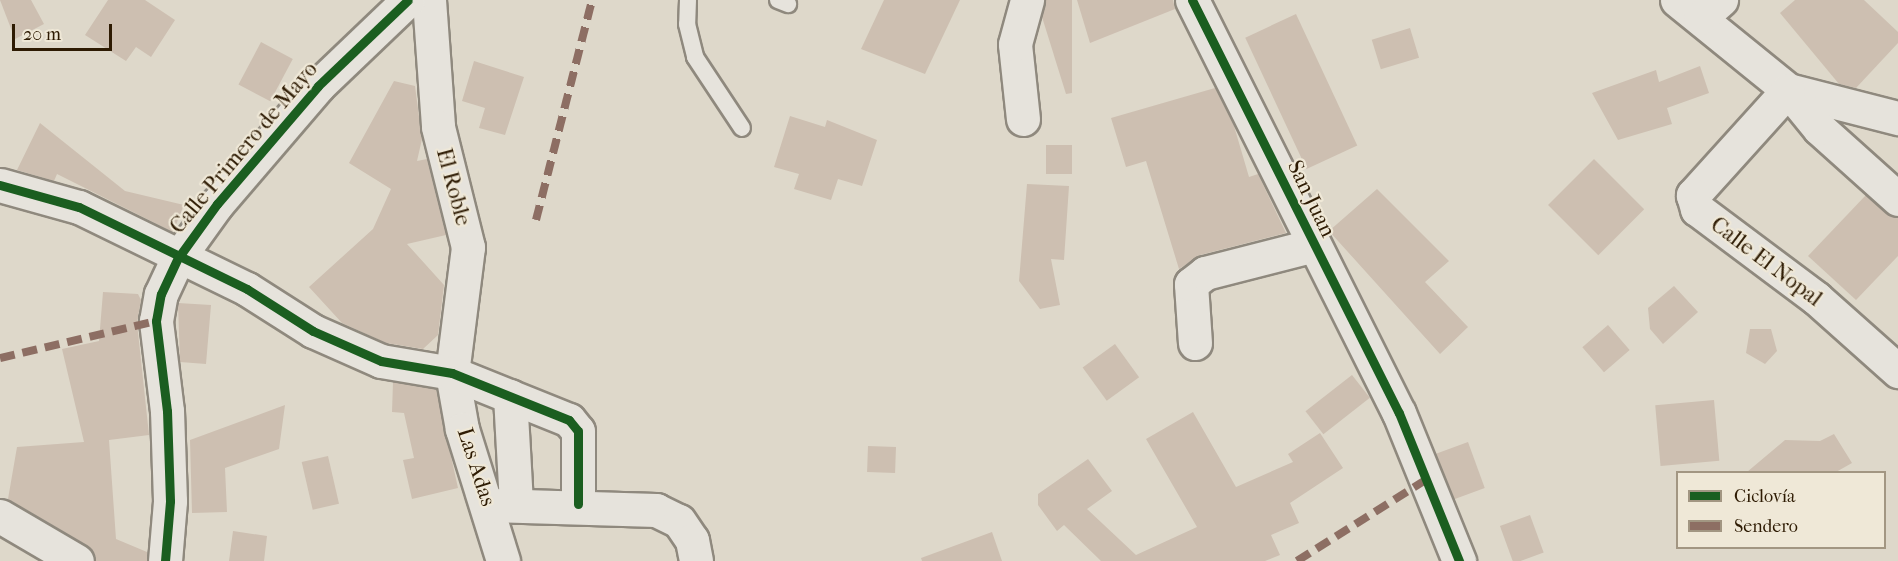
<!DOCTYPE html>
<meta charset="utf-8">
<style>
body{margin:0}
#map{position:relative;width:1898px;height:561px;overflow:hidden;background:#ded8ca;font-family:"IM FELL French Canon",serif}
div>[style]{position:absolute}
.building>*{inset:0;background:#cdbfb1;transform-origin:0 0}
.roads{filter:drop-shadow(2px 0 #8f897e) drop-shadow(-2px 0 #8f897e) drop-shadow(0 2px #8f897e) drop-shadow(0 -2px #8f897e)}
.lane>*{height:16px;margin:-8px;padding:0 8px;transform-origin:8px;border-radius:8px;background:#e6e3dc}
.street>*{height:33px;margin:-16.5px;padding:0 16.5px;transform-origin:16.5px;border-radius:16.5px;background:#e6e3dc}
.quiet>*{height:8px;margin-top:-4px;transform-origin:0;background:repeating-linear-gradient(90deg,#8d6e63 0 15px,transparent 0 23px)}
.cycleway>*{height:9px;margin:-4.5px;padding:0 4.5px;transform-origin:4.5px;border-radius:4.5px;background:#1b5e20}
span{translate:-50% -50%;white-space:nowrap;text-align:center;line-height:1.15;-webkit-text-stroke:4.5px #efe8d7;paint-order:stroke}
.street-label{font-size:22px;color:#2e1b03}
.legend{position:absolute;left:1676px;top:471px;width:210px;height:78px;box-sizing:border-box;background:#efe8d7;border:2px solid #a29682;margin:0;padding:8px 10px;list-style:none;font-size:18px;color:#2e1b03}
.legend li{display:flex;align-items:center;gap:12px;height:30px}
.legend b{width:30px;border:2px solid #a29682}
.scale{position:absolute;left:12px;top:24px;width:100px;height:27px;box-sizing:border-box;border:3px solid #2e1b03;border-top:0;padding-left:8px;font-size:18px;line-height:21px;white-space:nowrap;color:#2e1b03;-webkit-text-stroke:4px #efe8d7;paint-order:stroke}
</style>
<div id="map">
<div class="building">
<i style="clip-path:polygon(0 0,31px 0,44px 24px,15px 39px)"></i>
<i style="clip-path:polygon(108px 0,145px 0,175px 20px,151px 57px,136px 47px,126px 61px,85px 35px)"></i>
<i style="clip-path:polygon(884px 0,960px 0,925px 74px,861px 49px)"></i>
<i style="clip-path:polygon(1045px 0,1072px 0,1072px 93px,1066px 94px,1042px 17px)"></i>
<i style="clip-path:polygon(1077px 0,1173px 0,1175px 9px,1090px 43px)"></i>
<i style="clip-path:polygon(1795px 0,1864px 0,1898px 32px,1898px 43px,1856px 88px,1839px 84px,1780px 13px)"></i>
<i style="left:1296px;top:14px;width:145px;height:56px;rotate:65deg"></i>
<i style="left:1410px;top:28px;width:31px;height:40px;rotate:73deg"></i>
<i style="left:261px;top:42px;width:36px;height:48px;rotate:28deg"></i>
<i style="clip-path:polygon(474px 61px,524px 77px,505px 135px,479px 128px,485px 108px,462px 101px)"></i>
<i style="clip-path:polygon(1700px 66px,1709px 93px,1667px 108px,1672px 124px,1618px 140px,1592px 93px,1656px 70px,1659px 82px)"></i>
<i style="clip-path:polygon(394px 81px,415px 86px,422px 139px,417px 161px,427px 159px,446px 235px,407px 244px,444px 285px,438px 335px,423px 349px,386px 343px,342px 323px,309px 287px,373px 229px,391px 189px,349px 163px)"></i>
<i style="clip-path:polygon(1215px 88px,1234px 126px,1249px 177px,1258px 174px,1286px 233px,1200px 255px,1179px 269px,1146px 161px,1126px 167px,1111px 118px)"></i>
<i style="clip-path:polygon(790px 116px,825px 127px,827px 120px,877px 140px,862px 186px,838px 179px,831px 200px,794px 189px,799px 174px,774px 167px)"></i>
<i style="clip-path:polygon(40px 123px,125px 191px,184px 205px,173px 232px,57px 174px,54px 181px,17px 170px)"></i>
<i style="left:1046px;top:145px;width:26px;height:29px"></i>
<i style="left:1594px;top:159px;width:71px;height:65px;rotate:45deg"></i>
<i style="clip-path:polygon(1027px 184px,1069px 186px,1064px 260px,1051px 259px,1060px 305px,1040px 309px,1019px 281px)"></i>
<i style="clip-path:polygon(1377px 189px,1449px 261px,1425px 282px,1468px 327px,1440px 354px,1329px 231px)"></i>
<i style="clip-path:polygon(1866px 195px,1898px 217px,1898px 256px,1856px 300px,1808px 256px)"></i>
<i style="clip-path:polygon(1674px 286px,1698px 312px,1663px 344px,1650px 329px,1648px 308px)"></i>
<i style="clip-path:polygon(103px 292px,138px 294px,141px 300px,137px 323px,149px 435px,109px 440px,116px 539px,147px 552px,147px 561px,96px 561px,86px 545px,8px 499px,17px 447px,84px 442px,62px 349px,99px 341px)"></i>
<i style="clip-path:polygon(178px 303px,211px 305px,206px 364px,180px 362px)"></i>
<i style="left:1608px;top:325px;width:33px;height:34px;rotate:49deg"></i>
<i style="clip-path:polygon(1750px 329px,1771px 329px,1777px 351px,1765px 364px,1746px 353px)"></i>
<i style="left:1115px;top:344px;width:41px;height:40px;rotate:54deg"></i>
<i style="left:1352px;top:375px;width:29px;height:59px;rotate:52deg"></i>
<i style="clip-path:polygon(393px 382px,436px 389px,458px 488px,412px 499px,403px 460px,414px 458px,404px 413px,392px 412px)"></i>
<i style="left:1714px;top:400px;width:61px;height:59px;rotate:85deg"></i>
<i style="clip-path:polygon(285px 405px,279px 449px,225px 468px,227px 512px,192px 513px,190px 440px)"></i>
<i style="clip-path:polygon(1193px 412px,1236px 487px,1293px 462px,1288px 454px,1320px 433px,1343px 468px,1290px 503px,1299px 523px,1271px 535px,1280px 555px,1265px 561px,1101px 561px,1064px 525px,1057px 531px,1038px 505px,1038px 494px,1088px 459px,1112px 491px,1087px 509px,1136px 555px,1197px 527px,1146px 439px)"></i>
<i style="clip-path:polygon(1834px 434px,1852px 463px,1836px 472px,1747px 472px,1785px 440px,1820px 441px)"></i>
<i style="left:1468px;top:442px;width:49px;height:34px;rotate:70deg"></i>
<i style="left:868px;top:446px;width:28px;height:26px;rotate:2deg"></i>
<i style="left:328px;top:456px;width:49px;height:27px;rotate:77deg"></i>
<i style="left:1530px;top:515px;width:40px;height:32px;rotate:70deg"></i>
<i style="clip-path:polygon(233px 531px,267px 536px,264px 561px,229px 561px)"></i>
<i style="clip-path:polygon(992px 532px,1002px 561px,922px 561px,921px 558px)"></i>
</div>
<div class="roads">
<div class="lane">
<i style="left:688px;top:0;width:24px;rotate:92deg"></i>
<i style="left:687px;top:24px;width:34px;rotate:76deg"></i>
<i style="left:695px;top:57px;width:85px;rotate:56.5deg"></i>
<i style="left:778px;top:0;width:11px;rotate:22deg"></i>
</div>
<div class="street">
<i style="left:429px;top:0;width:127px;rotate:85.9deg"></i>
<i style="left:438px;top:127px;width:124px;rotate:76deg"></i>
<i style="left:468px;top:247px;width:127px;rotate:97.2deg"></i>
<i style="left:452px;top:373px;width:57px;rotate:79.9deg"></i>
<i style="left:462px;top:429px;width:138px;rotate:72.7deg"></i>
<i style="left:1192px;top:0;width:462px;rotate:63.4deg"></i>
<i style="left:1399px;top:413px;width:160px;rotate:67.9deg"></i>
<i style="left:1677px;top:0;width:143px;rotate:39deg"></i>
<i style="left:1788px;top:90px;width:114px;rotate:14.3deg"></i>
<i style="left:1700px;top:18px;width:28px;rotate:-41deg"></i>
<i style="left:1023px;top:119px;width:75px;rotate:-96.1deg"></i>
<i style="left:1015px;top:44px;width:46px;rotate:-74.7deg"></i>
<i style="left:0;top:185px;width:82px;rotate:15.6deg"></i>
<i style="left:79px;top:207px;width:187px;rotate:26deg"></i>
<i style="left:247px;top:289px;width:78px;rotate:32.5deg"></i>
<i style="left:313px;top:331px;width:74px;rotate:23.8deg"></i>
<i style="left:381px;top:361px;width:72px;rotate:9.6deg"></i>
<i style="left:452px;top:373px;width:126px;rotate:21.9deg"></i>
<i style="left:569px;top:420px;width:14px;rotate:51deg"></i>
<i style="left:578px;top:431px;width:73px;rotate:90deg"></i>
<i style="left:1898px;top:199px;width:106px;rotate:-138.1deg"></i>
<i style="left:1819px;top:128px;width:49px;rotate:-129.2deg"></i>
<i style="left:1788px;top:90px;width:142px;rotate:132.1deg"></i>
<i style="left:1693px;top:195px;width:15px;rotate:74deg"></i>
<i style="left:1697px;top:209px;width:149px;rotate:36.8deg"></i>
<i style="left:1816px;top:298px;width:110px;rotate:41.7deg"></i>
<i style="left:1195px;top:343px;width:59px;rotate:-93.9deg"></i>
<i style="left:1191px;top:284px;width:18px;rotate:-38deg"></i>
<i style="left:1205px;top:273px;width:109px;rotate:-14.3deg"></i>
<i style="left:510px;top:396px;width:109px;rotate:86.8deg"></i>
<i style="left:490px;top:505px;width:166px;rotate:1.7deg"></i>
<i style="left:656px;top:510px;width:25px;rotate:26deg"></i>
<i style="left:679px;top:521px;width:23px;rotate:56deg"></i>
<i style="left:692px;top:540px;width:21px;rotate:79deg"></i>
<i style="left:0;top:516px;width:89px;rotate:30.3deg"></i>
<i style="left:165px;top:561px;width:60px;rotate:-85.2deg"></i>
<i style="left:170px;top:501px;width:90px;rotate:-91.9deg"></i>
<i style="left:167px;top:411px;width:91px;rotate:-97deg"></i>
<i style="left:156px;top:321px;width:27px;rotate:-80deg"></i>
<i style="left:161px;top:294px;width:40px;rotate:-65deg"></i>
<i style="left:178px;top:258px;width:67px;rotate:-54.2deg"></i>
<i style="left:217px;top:204px;width:155px;rotate:-49.4deg"></i>
<i style="left:318px;top:86px;width:124px;rotate:-43.7deg"></i>
</div>
</div>
<div class="quiet">
<i style="left:536px;top:220px;width:227px;rotate:-75.7deg"></i>
<i style="left:0;top:358px;width:160px;rotate:-13.3deg"></i>
<i style="left:1297px;top:561px;width:154px;rotate:-32.2deg"></i>
</div>
<div class="cycleway">
<i style="left:1192px;top:0;width:462px;rotate:63.4deg"></i>
<i style="left:1399px;top:413px;width:160px;rotate:67.9deg"></i>
<i style="left:0;top:185px;width:82px;rotate:15.6deg"></i>
<i style="left:79px;top:207px;width:187px;rotate:26deg"></i>
<i style="left:247px;top:289px;width:78px;rotate:32.5deg"></i>
<i style="left:313px;top:331px;width:74px;rotate:23.8deg"></i>
<i style="left:381px;top:361px;width:72px;rotate:9.6deg"></i>
<i style="left:452px;top:373px;width:126px;rotate:21.9deg"></i>
<i style="left:569px;top:420px;width:14px;rotate:51deg"></i>
<i style="left:578px;top:431px;width:73px;rotate:90deg"></i>
<i style="left:165px;top:561px;width:60px;rotate:-85.2deg"></i>
<i style="left:170px;top:501px;width:90px;rotate:-91.9deg"></i>
<i style="left:167px;top:411px;width:91px;rotate:-97deg"></i>
<i style="left:156px;top:321px;width:27px;rotate:-80deg"></i>
<i style="left:161px;top:294px;width:40px;rotate:-65deg"></i>
<i style="left:178px;top:258px;width:67px;rotate:-54.2deg"></i>
<i style="left:217px;top:204px;width:155px;rotate:-49.4deg"></i>
<i style="left:318px;top:86px;width:124px;rotate:-43.7deg"></i>
</div>
<div class="street-label">
<span style="left:244px;top:148px;rotate:-50deg">Calle Primero de Mayo</span>
<span style="left:453px;top:187px;rotate:75deg">El Roble</span>
<span style="left:1311px;top:199px;rotate:64deg">San Juan</span>
<span style="left:1766px;top:262px;rotate:37deg">Calle El Nopal</span>
<span style="left:476px;top:467px;rotate:72deg">Las Adas</span>
</div>
<ul class="legend">
<li><b style="height:8px;background:#1b5e20"></b>Ciclovía</li>
<li><b style="height:8px;background:#8d6e63"></b>Sendero</li>
</ul>
<div class="scale">20 m</div>
</div>
